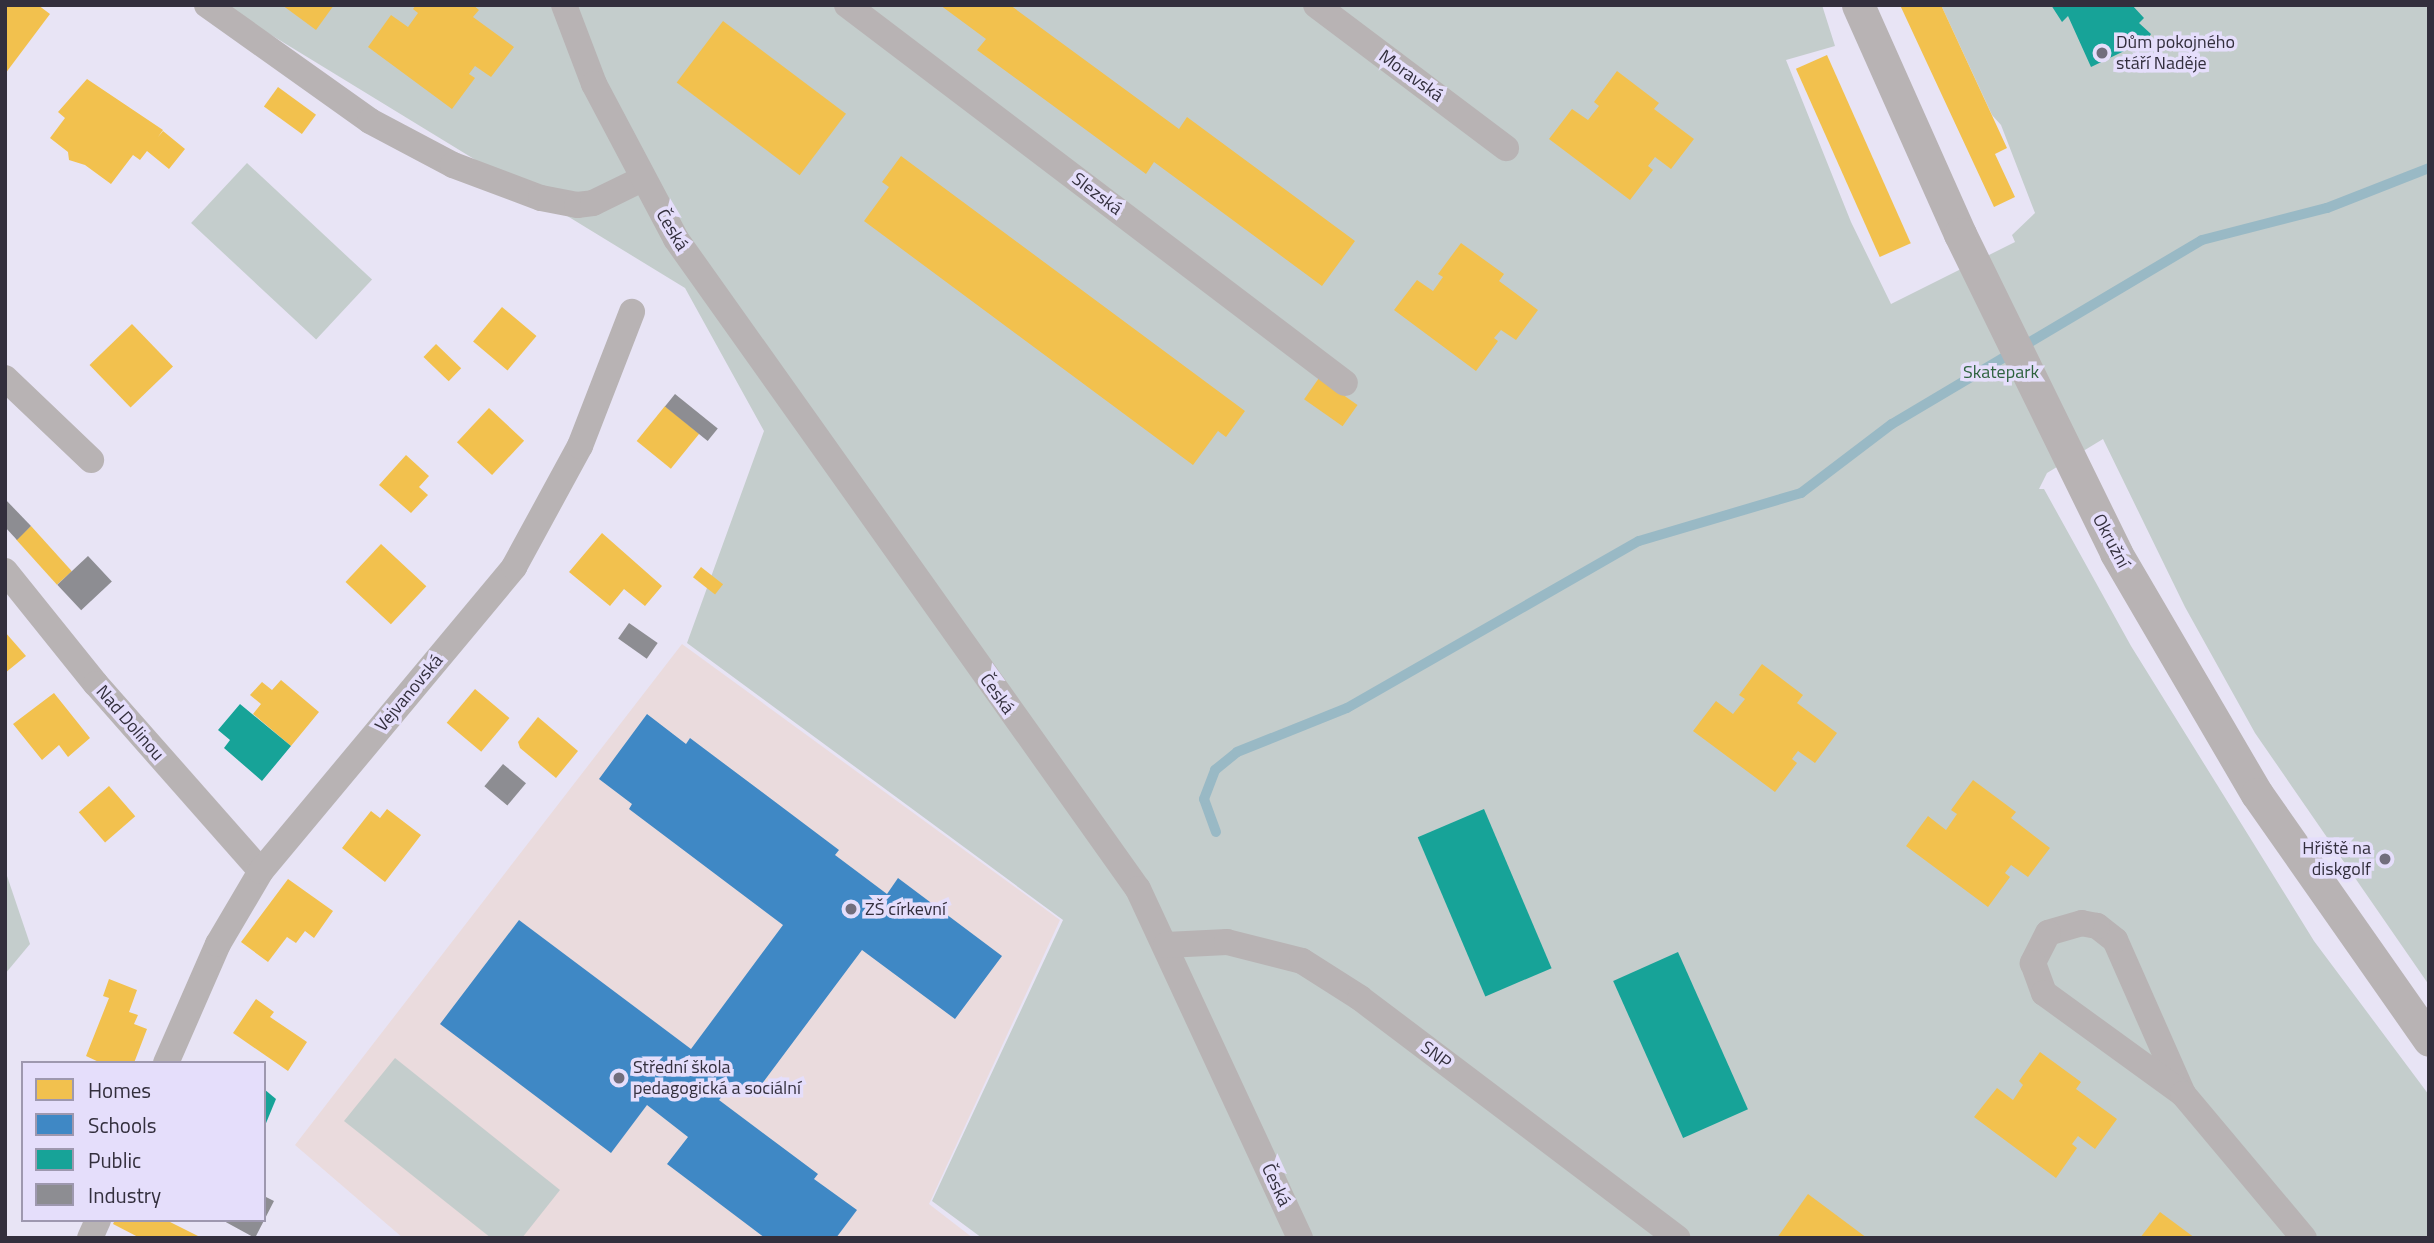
<!DOCTYPE html>
<meta charset="utf-8">
<style>
body{margin:0}
#map{position:relative;width:2434px;height:1243px;overflow:hidden;background:#e8e4f5;font-family:"Titillium Web",sans-serif}
div>[style]{position:absolute}
.education>*{inset:0;background:#eadbdd}
.green>*{inset:0;background:#c4cdcc;transform-origin:0 0}
.homes>*{inset:0;background:#f2c14e;transform-origin:0 0}
.schools>*{inset:0;background:#3f88c5}
.public>*{inset:0;background:#17a398;transform-origin:0 0}
.industry>*{inset:0;background:#8d8d92;transform-origin:0 0}
.stream>*{height:10px;margin:-5px;padding:0 5px;transform-origin:5px;border-radius:5px;background:#99b9c5}
.minor>*{height:26px;margin:-13px;padding:0 13px;transform-origin:13px;border-radius:13px;background:#b8b3b4}
.tertiary>*{height:33px;margin:-16.5px;padding:0 16.5px;transform-origin:16.5px;border-radius:16.5px;background:#b8b3b4}
.dots>*{width:19px;height:19px;translate:-50% -50%;box-sizing:border-box;border:4px solid #e5defb;border-radius:50%}
span{translate:-50% -50%;white-space:nowrap;text-align:center;line-height:1.15;-webkit-text-stroke:7px #e5defb;paint-order:stroke}
.poi-label{font-size:18px;color:#332f3d}
.left{translate:0 -50%;text-align:left}
.right{translate:-100% -50%;text-align:right}
.street-label{font-size:18px;color:#332f3d}
.park-label{font-size:18px;color:#2e633f}
.frame{position:absolute;inset:0;border:7px solid #332f3d;pointer-events:none}
.legend{position:absolute;left:21px;top:1061px;width:245px;height:161px;box-sizing:border-box;background:#e5defb;border:2px solid #9e98af;margin:0;padding:9px 12px;list-style:none;font-size:21px;color:#332f3d}
.legend li{display:flex;align-items:center;gap:14px;height:35px}
.legend b{width:35px;border:2px solid #9e98af}
</style>
<div id="map">
<div class="education">
<i style="clip-path:polygon(682px 644px,1060px 920px,929px 1204px,973px 1238px,403px 1238px,295px 1145px)"></i>
</div>
<div class="green">
<i style="clip-path:polygon(222px 5px,1822px 5px,1835px 46px,1786px 60px,1851px 222px,1891px 304px,2015px 242px,2012px 235px,2035px 213px,2001px 125px,1992px 115px,1941px 5px,2429px 5px,2429px 985px,2255px 733px,2185px 607px,2103px 439px,2047px 473px,2039px 489px,2044px 489px,2131px 646px,2314px 941px,2429px 1095px,2429px 1238px,982px 1238px,932px 1201px,1063px 920px,687px 643px,764px 431px,685px 288px)"></i>
<i style="left:247px;top:163px;width:171px;height:82px;rotate:43deg"></i>
<i style="clip-path:polygon(5px 870px,30px 944px,5px 974px)"></i>
<i style="clip-path:polygon(395px 1058px,560px 1190px,522px 1238px,491px 1238px,344px 1121px)"></i>
</div>
<div class="homes">
<i style="clip-path:polygon(5px 5px,38px 5px,50px 14px,5px 74px)"></i>
<i style="clip-path:polygon(282px 5px,334px 5px,316px 30px)"></i>
<i style="clip-path:polygon(416px 5px,473px 5px,479px 10px,473px 17px,514px 47px,491px 77px,475px 66px,469px 74px,475px 78px,452px 109px,368px 47px,391px 15px,408px 27px,418px 13px,413px 9px)"></i>
<i style="clip-path:polygon(940px 5px,1010px 5px,1179px 129px,1187px 117px,1355px 241px,1322px 286px,1154px 162px,1146px 174px,977px 50px,986px 39px)"></i>
<i style="clip-path:polygon(1900px 5px,1941px 5px,2007px 148px,1995px 154px,2015px 197px,1994px 207px)"></i>
<i style="left:723px;top:21px;width:154px;height:77px;rotate:37deg"></i>
<i style="left:1827px;top:55px;width:206px;height:34px;rotate:66deg"></i>
<i style="clip-path:polygon(1617px 71px,1659px 103px,1654px 109px,1694px 139px,1671px 169px,1655px 157px,1648px 166px,1653px 170px,1630px 200px,1549px 139px,1572px 109px,1588px 120px,1599px 106px,1594px 102px)"></i>
<i style="clip-path:polygon(87px 79px,163px 130px,158px 137px,163px 131px,185px 149px,169px 169px,147px 151px,140px 160px,133px 155px,111px 184px,85px 165px,69px 160px,68px 152px,50px 138px,65px 118px,58px 112px)"></i>
<i style="left:278px;top:87px;width:47px;height:24px;rotate:36deg"></i>
<i style="clip-path:polygon(901px 156px,1245px 411px,1226px 437px,1218px 431px,1193px 465px,864px 221px,889px 187px,882px 182px)"></i>
<i style="clip-path:polygon(1461px 243px,1504px 274px,1499px 281px,1538px 310px,1516px 340px,1501px 330px,1494px 338px,1498px 341px,1476px 371px,1394px 310px,1417px 280px,1433px 291px,1443px 277px,1438px 274px)"></i>
<i style="left:502px;top:307px;width:45px;height:45px;rotate:40deg"></i>
<i style="left:132px;top:324px;width:59px;height:59px;rotate:46deg"></i>
<i style="left:436px;top:344px;width:35px;height:18px;rotate:44deg"></i>
<i style="left:1319px;top:378px;width:47px;height:26px;rotate:35deg"></i>
<i style="left:665px;top:406px;width:44px;height:45px;rotate:39deg"></i>
<i style="left:489px;top:408px;width:48px;height:47px;rotate:43deg"></i>
<i style="clip-path:polygon(406px 455px,429px 476px,419px 487px,428px 495px,411px 513px,379px 485px)"></i>
<i style="left:31px;top:526px;width:61px;height:20px;rotate:48deg"></i>
<i style="clip-path:polygon(602px 533px,662px 586px,645px 606px,624px 589px,610px 606px,569px 572px)"></i>
<i style="left:381px;top:544px;width:62px;height:52px;rotate:43deg"></i>
<i style="left:701px;top:567px;width:28px;height:13px;rotate:38deg"></i>
<i style="clip-path:polygon(5px 632px,26px 656px,5px 673px)"></i>
<i style="clip-path:polygon(1762px 664px,1803px 695px,1797px 703px,1837px 733px,1815px 763px,1798px 751px,1792px 759px,1797px 763px,1775px 792px,1693px 731px,1716px 701px,1733px 714px,1745px 699px,1739px 695px)"></i>
<i style="clip-path:polygon(281px 680px,319px 712px,291px 746px,253px 714px,261px 704px,250px 695px,262px 682px,272px 690px)"></i>
<i style="left:475px;top:689px;width:45px;height:44px;rotate:40deg"></i>
<i style="clip-path:polygon(54px 693px,90px 738px,68px 757px,59px 745px,42px 760px,13px 724px)"></i>
<i style="clip-path:polygon(538px 717px,578px 751px,556px 778px,520px 748px,518px 742px)"></i>
<i style="clip-path:polygon(1973px 780px,2016px 812px,2011px 818px,2050px 848px,2028px 877px,2011px 865px,2005px 873px,2010px 877px,1988px 907px,1906px 846px,1928px 816px,1946px 830px,1957px 814px,1951px 810px)"></i>
<i style="left:109px;top:786px;width:40px;height:40px;rotate:49deg"></i>
<i style="clip-path:polygon(387px 809px,421px 835px,385px 882px,342px 848px,371px 811px,380px 818px)"></i>
<i style="clip-path:polygon(288px 879px,333px 911px,314px 938px,305px 931px,296px 943px,287px 937px,268px 962px,241px 942px)"></i>
<i style="clip-path:polygon(109px 979px,137px 990px,129px 1012px,138px 1015px,134px 1024px,147px 1029px,134px 1063px,101px 1063px,86px 1056px,109px 998px,103px 996px)"></i>
<i style="clip-path:polygon(256px 999px,274px 1012px,270px 1017px,307px 1042px,288px 1071px,233px 1033px)"></i>
<i style="clip-path:polygon(2040px 1052px,2081px 1082px,2076px 1089px,2117px 1119px,2095px 1149px,2078px 1136px,2072px 1144px,2077px 1148px,2056px 1178px,1974px 1117px,1997px 1088px,2013px 1100px,2023px 1085px,2019px 1081px)"></i>
<i style="clip-path:polygon(1808px 1194px,1867px 1238px,1777px 1238px)"></i>
<i style="clip-path:polygon(2160px 1212px,2195px 1238px,2140px 1238px)"></i>
<i style="clip-path:polygon(115px 1220px,166px 1220px,202px 1238px,140px 1238px,113px 1224px)"></i>
</div>
<div class="schools">
<i style="clip-path:polygon(647px 714px,686px 744px,690px 738px,839px 850px,835px 855px,887px 894px,898px 878px,1002px 956px,955px 1019px,862px 950px,752px 1097px,733px 1082px,719px 1100px,818px 1174px,814px 1179px,857px 1210px,836px 1238px,765px 1238px,667px 1164px,688px 1137px,647px 1105px,611px 1153px,440px 1024px,519px 920px,691px 1049px,783px 925px,629px 809px,632px 804px,599px 779px)"></i>
</div>
<div class="public">
<i style="clip-path:polygon(2051px 5px,2132px 5px,2144px 18px,2139px 23px,2151px 34px,2147px 40px,2091px 67px,2068px 16px,2062px 22px)"></i>
<i style="clip-path:polygon(240px 704px,291px 746px,262px 781px,224px 748px,230px 740px,218px 730px)"></i>
<i style="left:1484px;top:809px;width:173px;height:72px;rotate:67deg"></i>
<i style="left:1678px;top:952px;width:172px;height:71px;rotate:66deg"></i>
<i style="clip-path:polygon(264px 1089px,276px 1099px,264px 1128px)"></i>
</div>
<div class="industry">
<i style="left:675px;top:394px;width:55px;height:16px;rotate:39deg"></i>
<i style="clip-path:polygon(5px 499px,31px 526px,17px 540px,5px 527px)"></i>
<i style="left:88px;top:556px;width:35px;height:42px;rotate:47deg"></i>
<i style="left:629px;top:623px;width:35px;height:19px;rotate:35deg"></i>
<i style="left:503px;top:764px;width:30px;height:29px;rotate:40deg"></i>
<i style="clip-path:polygon(264px 1196px,274px 1201px,255px 1238px,222px 1220px,264px 1220px)"></i>
</div>
<div class="stream">
<i style="left:1216px;top:832px;width:35px;rotate:-110deg"></i>
<i style="left:1204px;top:799px;width:31px;rotate:-69deg"></i>
<i style="left:1215px;top:770px;width:28px;rotate:-39deg"></i>
<i style="left:1237px;top:752px;width:118px;rotate:-21.8deg"></i>
<i style="left:1347px;top:708px;width:336px;rotate:-29.8deg"></i>
<i style="left:1639px;top:541px;width:169px;rotate:-16.5deg"></i>
<i style="left:1801px;top:493px;width:114px;rotate:-37.2deg"></i>
<i style="left:1892px;top:424px;width:360px;rotate:-30.7deg"></i>
<i style="left:2202px;top:240px;width:129px;rotate:-14.4deg"></i>
<i style="left:2327px;top:208px;width:110px;rotate:-21.4deg"></i>
</div>
<div class="minor">
<i style="left:207px;top:5px;width:200px;rotate:35.4deg"></i>
<i style="left:370px;top:121px;width:94px;rotate:27.9deg"></i>
<i style="left:453px;top:165px;width:94px;rotate:20.6deg"></i>
<i style="left:541px;top:198px;width:37px;rotate:11deg"></i>
<i style="left:577px;top:205px;width:16px;rotate:-7deg"></i>
<i style="left:593px;top:203px;width:55px;rotate:-26.1deg"></i>
<i style="left:564px;top:5px;width:85px;rotate:69.2deg"></i>
<i style="left:594px;top:84px;width:175px;rotate:62.1deg"></i>
<i style="left:676px;top:239px;width:797px;rotate:54.6deg"></i>
<i style="left:1138px;top:889px;width:385px;rotate:65.1deg"></i>
<i style="left:847px;top:5px;width:625px;rotate:37.2deg"></i>
<i style="left:1316px;top:5px;width:238px;rotate:37deg"></i>
<i style="left:5px;top:378px;width:119px;rotate:43.6deg"></i>
<i style="left:5px;top:571px;width:145px;rotate:51.2deg"></i>
<i style="left:96px;top:684px;width:249px;rotate:48.6deg"></i>
<i style="left:1166px;top:945px;width:61px;rotate:-2.8deg"></i>
<i style="left:1227px;top:942px;width:77px;rotate:14.2deg"></i>
<i style="left:1302px;top:961px;width:69px;rotate:32.5deg"></i>
<i style="left:1360px;top:998px;width:398px;rotate:37.1deg"></i>
<i style="left:166px;top:1063px;width:130px;rotate:-66.4deg"></i>
<i style="left:218px;top:944px;width:85px;rotate:-59.5deg"></i>
<i style="left:261px;top:871px;width:396px;rotate:-50.2deg"></i>
<i style="left:514px;top:567px;width:138px;rotate:-61.4deg"></i>
<i style="left:580px;top:446px;width:144px;rotate:-68.8deg"></i>
<i style="left:2183px;top:1094px;width:168px;rotate:-113.8deg"></i>
<i style="left:2115px;top:940px;width:23px;rotate:-142deg"></i>
<i style="left:2097px;top:926px;width:15px;rotate:-169deg"></i>
<i style="left:2082px;top:923px;width:35px;rotate:164deg"></i>
<i style="left:2048px;top:933px;width:34px;rotate:117deg"></i>
<i style="left:2033px;top:963px;width:32px;rotate:70deg"></i>
<i style="left:2044px;top:993px;width:172px;rotate:36deg"></i>
<i style="left:2183px;top:1094px;width:188px;rotate:50deg"></i>
<i style="left:90px;top:1238px;width:20px;rotate:-66deg"></i>
</div>
<div class="tertiary">
<i style="left:1858px;top:5px;width:251px;rotate:66deg"></i>
<i style="left:1960px;top:234px;width:355px;rotate:63.9deg"></i>
<i style="left:2116px;top:553px;width:279px;rotate:59.7deg"></i>
<i style="left:2257px;top:794px;width:300px;rotate:55deg"></i>
</div>
<div class="dots">
<i style="left:2102px;top:53px;background:#726e7d"></i>
<i style="left:2385px;top:859px;background:#726e7d"></i>
<i style="left:851px;top:909px;background:#726e7d"></i>
<i style="left:619px;top:1078px;background:#726e7d"></i>
</div>
<div class="poi-label">
<span class="left" style="left:2116px;top:53px">Dům pokojného<br>stáří Naděje</span>
<span class="right" style="left:2371px;top:859px">Hřiště na<br>diskgolf</span>
<span class="left" style="left:865px;top:909px">ZŠ církevní</span>
<span class="left" style="left:633px;top:1078px">Střední škola<br>pedagogická a sociální</span>
</div>
<div class="street-label">
<span style="left:1411px;top:76px;rotate:36deg">Moravská</span>
<span style="left:1097px;top:194px;rotate:37deg">Slezská</span>
<span style="left:672px;top:230px;rotate:59deg">Česká</span>
<span style="left:2111px;top:541px;rotate:62deg">Okružní</span>
<span style="left:409px;top:693px;rotate:-50deg">Vejvanovská</span>
<span style="left:997px;top:694px;rotate:54deg">Česká</span>
<span style="left:130px;top:723px;rotate:49deg">Nad Dolinou</span>
<span style="left:1436px;top:1055px;rotate:37deg">SNP</span>
<span style="left:1276px;top:1185px;rotate:65deg">Česká</span>
</div>
<div class="park-label">
<span style="left:2001px;top:372px">Skatepark</span>
</div>
<div class="frame"></div>
<ul class="legend">
<li><b style="height:19px;background:#f2c14e"></b>Homes</li>
<li><b style="height:19px;background:#3f88c5"></b>Schools</li>
<li><b style="height:19px;background:#17a398"></b>Public</li>
<li><b style="height:19px;background:#8d8d92"></b>Industry</li>
</ul>
</div>
